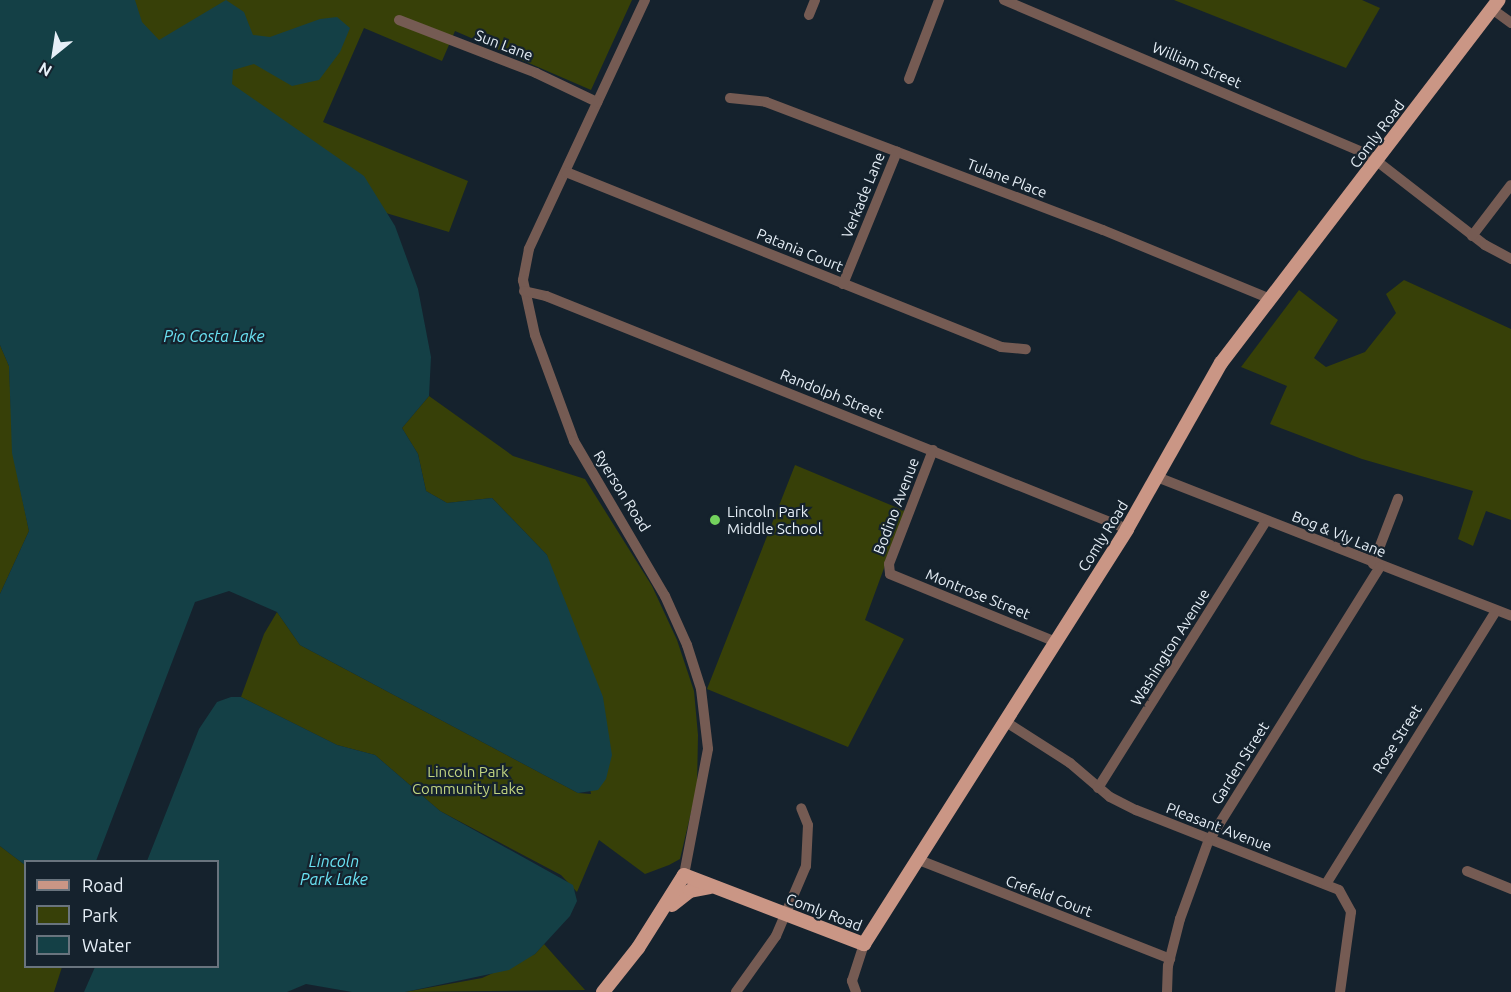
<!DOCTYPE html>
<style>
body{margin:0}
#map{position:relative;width:1511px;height:992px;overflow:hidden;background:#15222d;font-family:Ubuntu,sans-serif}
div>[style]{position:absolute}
.green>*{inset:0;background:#374008}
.water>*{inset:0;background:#144046}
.minor>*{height:10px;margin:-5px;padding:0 5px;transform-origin:5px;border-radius:5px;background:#755b53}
.major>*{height:14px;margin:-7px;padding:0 7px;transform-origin:7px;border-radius:7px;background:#ca9685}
.dots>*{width:16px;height:16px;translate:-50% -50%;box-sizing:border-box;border:3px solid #15222d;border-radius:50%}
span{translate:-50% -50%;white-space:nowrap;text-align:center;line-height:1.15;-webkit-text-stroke:4.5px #15222d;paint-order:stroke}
.street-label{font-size:15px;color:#e6eff7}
.poi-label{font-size:15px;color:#e6eff7}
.left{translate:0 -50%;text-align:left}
.park-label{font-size:15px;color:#c2d481}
.water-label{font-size:16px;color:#6ae2f3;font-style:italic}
.legend{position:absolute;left:24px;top:860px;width:195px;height:108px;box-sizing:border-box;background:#15222d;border:2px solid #69747e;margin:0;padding:8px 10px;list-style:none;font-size:18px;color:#e6eff7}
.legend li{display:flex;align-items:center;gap:12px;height:30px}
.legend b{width:30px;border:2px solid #69747e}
.north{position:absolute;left:24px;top:24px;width:60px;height:60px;-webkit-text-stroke:4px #15222d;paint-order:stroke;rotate:210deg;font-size:16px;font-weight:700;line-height:24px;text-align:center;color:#e6eff7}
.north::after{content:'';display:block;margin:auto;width:21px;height:27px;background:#e6eff7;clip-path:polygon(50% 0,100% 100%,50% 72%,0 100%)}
</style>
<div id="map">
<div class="green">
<i style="clip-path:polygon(104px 0,632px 0,591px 90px,455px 31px,442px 61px,364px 28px,323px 122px,468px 181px,449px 232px,386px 213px)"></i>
<i style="clip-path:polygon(1174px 0,1362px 0,1380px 8px,1346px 68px)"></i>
<i style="clip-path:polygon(1404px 280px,1511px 329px,1511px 520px,1486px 511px,1473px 546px,1458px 539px,1473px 491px,1362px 459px,1270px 424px,1287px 386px,1241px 367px,1299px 290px,1338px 320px,1314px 358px,1326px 367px,1365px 352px,1396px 313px,1386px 294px)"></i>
<i style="clip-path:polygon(0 345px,9px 366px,13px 453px,29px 531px,0 594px)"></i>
<i style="clip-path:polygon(429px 396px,513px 456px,585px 479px,652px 586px,677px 640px,694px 691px,698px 735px,697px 787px,680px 859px,669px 865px,645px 874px,599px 840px,577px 892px,561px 875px,440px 811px,375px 755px,337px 745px,241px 697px,264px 634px,277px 612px,300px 645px,578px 793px,591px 794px,547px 555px,492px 498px,447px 503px,426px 491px,418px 454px,402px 428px)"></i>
<i style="clip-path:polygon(795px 465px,905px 511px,865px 620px,904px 639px,848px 747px,707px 689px)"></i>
<i style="clip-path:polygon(0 846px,25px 865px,26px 966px,62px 967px,54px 992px,0 992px)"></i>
<i style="clip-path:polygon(544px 944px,585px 990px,405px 992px,482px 978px,535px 954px)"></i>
</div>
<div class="water">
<i style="clip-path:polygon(0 0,135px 0,142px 22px,159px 40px,226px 0,244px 12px,253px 35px,270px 37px,320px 19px,337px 17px,350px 28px,340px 52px,319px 80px,292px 86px,254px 64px,233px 70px,232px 84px,364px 176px,395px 226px,418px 289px,431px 357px,429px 396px,402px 428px,418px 454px,426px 491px,447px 503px,492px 498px,547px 555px,603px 697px,612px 755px,606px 779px,598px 790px,578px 793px,332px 662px,300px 645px,277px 612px,229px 591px,195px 602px,96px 861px,26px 862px,25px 865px,0 846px,0 594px,29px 531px,12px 453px,9px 366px,0 345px)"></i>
<i style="clip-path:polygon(231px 697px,241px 697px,337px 745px,375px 755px,440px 811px,573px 885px,577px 901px,570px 916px,535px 954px,509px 970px,405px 992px,352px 992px,306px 984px,287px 992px,84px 992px,95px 967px,218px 966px,218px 862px,147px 861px,199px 729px,217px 702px)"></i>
</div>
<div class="minor">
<i style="left:645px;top:0;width:275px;rotate:115deg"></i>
<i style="left:529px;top:249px;width:32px;rotate:101deg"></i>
<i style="left:523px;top:280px;width:56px;rotate:77.7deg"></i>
<i style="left:535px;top:335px;width:113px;rotate:69.8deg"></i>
<i style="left:574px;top:441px;width:180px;rotate:59.6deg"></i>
<i style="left:665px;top:596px;width:54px;rotate:65.8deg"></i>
<i style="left:687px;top:645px;width:46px;rotate:72.3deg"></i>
<i style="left:701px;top:689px;width:60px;rotate:83.3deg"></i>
<i style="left:708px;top:749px;width:128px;rotate:100.8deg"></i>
<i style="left:1004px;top:0;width:397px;rotate:23deg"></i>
<i style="left:1369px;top:155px;width:147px;rotate:37.8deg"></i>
<i style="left:1485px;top:245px;width:30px;rotate:28deg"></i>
<i style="left:1492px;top:9px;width:24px;rotate:36deg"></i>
<i style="left:809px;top:15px;width:16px;rotate:-68deg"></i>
<i style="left:399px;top:20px;width:147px;rotate:21.1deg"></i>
<i style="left:536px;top:73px;width:68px;rotate:25.4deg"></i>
<i style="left:909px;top:79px;width:85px;rotate:-69.2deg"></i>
<i style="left:730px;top:98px;width:36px;rotate:6deg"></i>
<i style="left:766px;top:102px;width:360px;rotate:20.8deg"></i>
<i style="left:1103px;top:230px;width:181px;rotate:22.4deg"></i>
<i style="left:566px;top:172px;width:469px;rotate:21.9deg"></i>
<i style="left:1001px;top:347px;width:25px;rotate:5deg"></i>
<i style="left:1472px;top:236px;width:64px;rotate:-52.6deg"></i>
<i style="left:843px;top:284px;width:143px;rotate:-67.8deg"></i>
<i style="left:524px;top:291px;width:23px;rotate:13deg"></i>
<i style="left:546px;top:296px;width:626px;rotate:21.85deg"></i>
<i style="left:933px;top:450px;width:122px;rotate:111.1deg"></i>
<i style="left:889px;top:564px;width:10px;rotate:84deg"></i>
<i style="left:890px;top:574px;width:179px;rotate:22.3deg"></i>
<i style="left:1157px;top:477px;width:380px;rotate:21.4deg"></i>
<i style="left:1373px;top:564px;width:70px;rotate:-69deg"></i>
<i style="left:1006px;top:722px;width:76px;rotate:32.6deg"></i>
<i style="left:1070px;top:763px;width:52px;rotate:40.4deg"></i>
<i style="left:1110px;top:797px;width:29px;rotate:27deg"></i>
<i style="left:1136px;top:810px;width:218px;rotate:21.5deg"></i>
<i style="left:1339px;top:890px;width:25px;rotate:61deg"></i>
<i style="left:1351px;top:912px;width:81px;rotate:97.8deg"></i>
<i style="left:1098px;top:788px;width:315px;rotate:-57.8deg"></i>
<i style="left:919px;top:860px;width:270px;rotate:21.5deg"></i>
<i style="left:1467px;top:871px;width:48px;rotate:22.2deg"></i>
<i style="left:1326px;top:884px;width:322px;rotate:-58.1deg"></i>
<i style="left:736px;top:992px;width:69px;rotate:-54.5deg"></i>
<i style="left:776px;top:936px;width:76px;rotate:-66.8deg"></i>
<i style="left:806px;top:866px;width:41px;rotate:-87.2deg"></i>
<i style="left:808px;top:825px;width:18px;rotate:-112deg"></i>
<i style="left:856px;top:992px;width:12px;rotate:-110deg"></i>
<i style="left:852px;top:981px;width:39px;rotate:-72deg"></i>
<i style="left:1167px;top:992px;width:26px;rotate:-88deg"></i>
<i style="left:1168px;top:966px;width:49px;rotate:-75.7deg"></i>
<i style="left:1180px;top:919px;width:82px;rotate:-70deg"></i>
<i style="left:1208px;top:842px;width:324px;rotate:-58deg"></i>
</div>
<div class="major">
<i style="left:672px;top:905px;width:23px;rotate:-38deg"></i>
<i style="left:690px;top:891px;width:20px;rotate:-11deg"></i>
<i style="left:603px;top:992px;width:56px;rotate:-51.5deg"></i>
<i style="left:638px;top:948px;width:86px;rotate:-57.8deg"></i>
<i style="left:684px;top:875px;width:193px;rotate:21deg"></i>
<i style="left:864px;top:944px;width:491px;rotate:-57.6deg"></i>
<i style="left:1127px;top:529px;width:191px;rotate:-60.5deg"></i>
<i style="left:1221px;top:363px;width:457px;rotate:-52.6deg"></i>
</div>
<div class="dots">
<i style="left:715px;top:520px;background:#73d25d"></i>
</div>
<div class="street-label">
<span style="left:504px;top:45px;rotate:21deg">Sun Lane</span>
<span style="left:1197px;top:65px;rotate:23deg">William Street</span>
<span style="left:1377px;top:134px;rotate:-53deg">Comly Road</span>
<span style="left:1007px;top:178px;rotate:21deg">Tulane Place</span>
<span style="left:863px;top:195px;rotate:-68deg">Verkade Lane</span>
<span style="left:800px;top:250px;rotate:22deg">Patania Court</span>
<span style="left:832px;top:394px;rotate:22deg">Randolph Street</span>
<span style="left:622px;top:491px;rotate:58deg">Ryerson Road</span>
<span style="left:896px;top:506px;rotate:-69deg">Bodino Avenue</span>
<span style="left:1339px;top:534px;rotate:22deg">Bog &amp; Vly Lane</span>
<span style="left:1103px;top:536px;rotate:-58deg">Comly Road</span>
<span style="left:978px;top:594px;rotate:22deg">Montrose Street</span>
<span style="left:1170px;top:647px;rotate:-58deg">Washington Avenue</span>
<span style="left:1397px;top:739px;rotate:-58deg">Rose Street</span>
<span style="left:1240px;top:763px;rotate:-58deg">Garden Street</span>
<span style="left:1219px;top:827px;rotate:21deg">Pleasant Avenue</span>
<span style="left:1049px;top:896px;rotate:21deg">Crefeld Court</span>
<span style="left:824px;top:912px;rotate:21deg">Comly Road</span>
</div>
<div class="poi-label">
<span class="left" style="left:727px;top:520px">Lincoln Park<br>Middle School</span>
</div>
<div class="park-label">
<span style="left:468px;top:780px">Lincoln Park<br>Community Lake</span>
</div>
<div class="water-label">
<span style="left:214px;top:336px">Pio Costa Lake</span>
<span style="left:334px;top:870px">Lincoln<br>Park Lake</span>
</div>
<ul class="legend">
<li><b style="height:8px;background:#ca9685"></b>Road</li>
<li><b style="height:16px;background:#374008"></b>Park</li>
<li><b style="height:16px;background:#144046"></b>Water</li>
</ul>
<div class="north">N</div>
</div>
